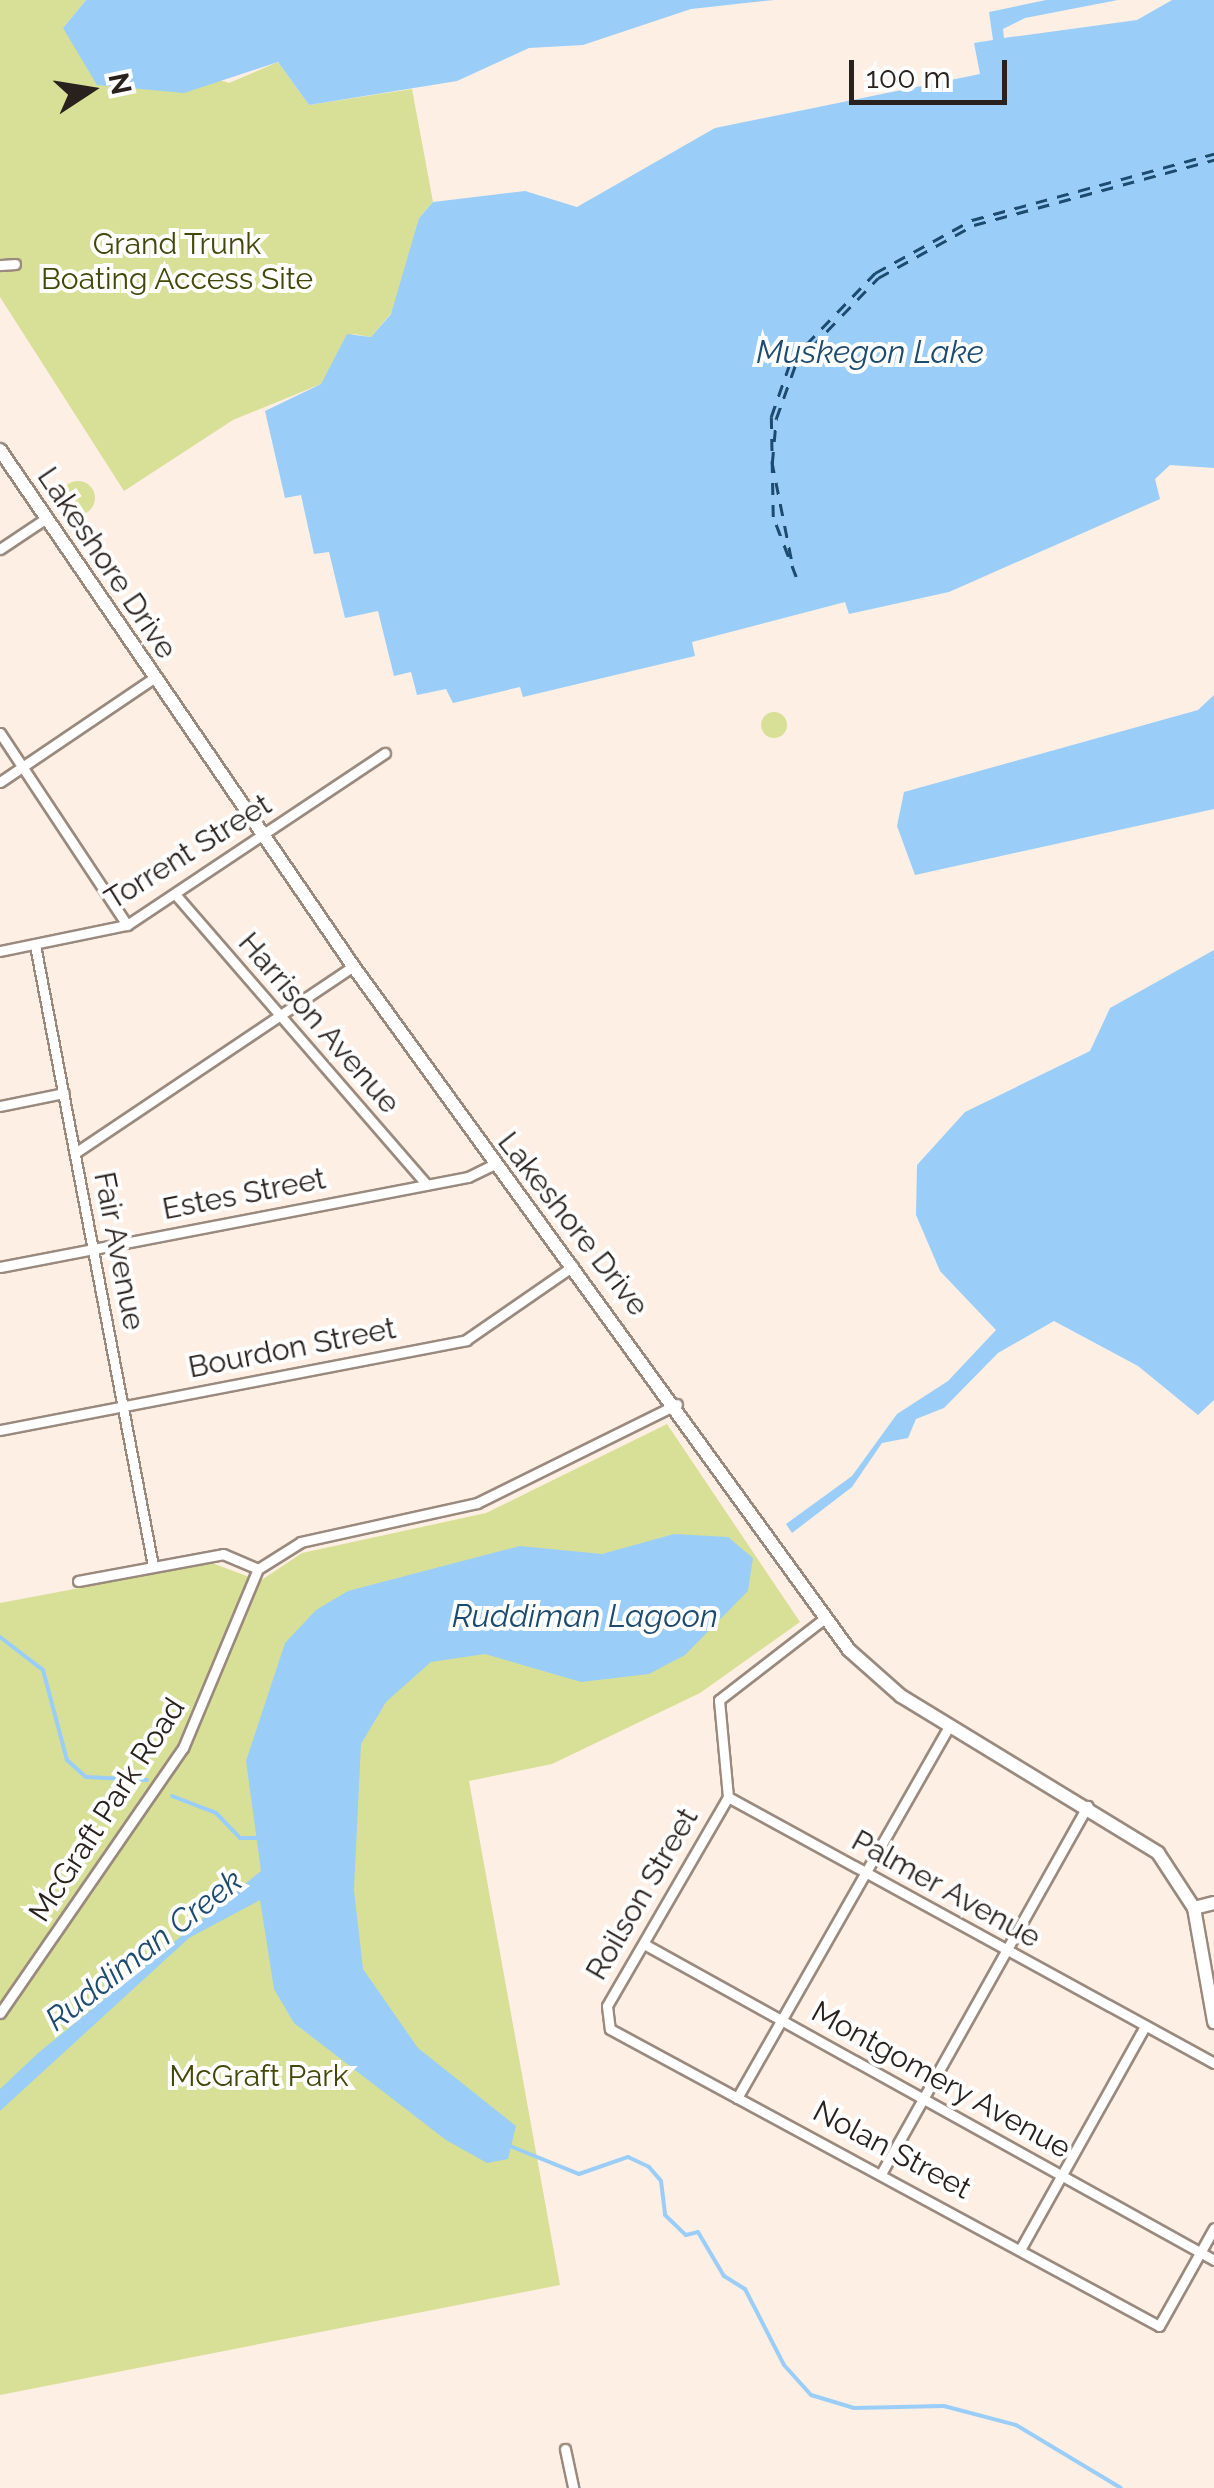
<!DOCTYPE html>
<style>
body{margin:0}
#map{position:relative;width:1214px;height:2488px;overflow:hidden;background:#fdefe4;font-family:Raleway,sans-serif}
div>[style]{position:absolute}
.green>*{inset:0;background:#d8e097}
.round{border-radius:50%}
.water>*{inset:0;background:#9acef9}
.stream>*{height:4px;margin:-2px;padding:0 2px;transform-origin:2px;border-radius:2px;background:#9acef9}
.ferry>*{height:2.5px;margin-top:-1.25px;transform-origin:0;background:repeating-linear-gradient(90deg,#1c4b6f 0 12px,transparent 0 22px)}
.roads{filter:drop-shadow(2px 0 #9a8a7e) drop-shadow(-2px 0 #9a8a7e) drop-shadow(0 2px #9a8a7e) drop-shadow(0 -2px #9a8a7e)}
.street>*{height:9px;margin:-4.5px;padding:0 4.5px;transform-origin:4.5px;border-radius:4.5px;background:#fff}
.secondary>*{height:12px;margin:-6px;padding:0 6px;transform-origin:6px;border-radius:6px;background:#fff}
span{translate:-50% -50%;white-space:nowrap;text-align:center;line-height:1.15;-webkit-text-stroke:8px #fff;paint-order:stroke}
.park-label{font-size:30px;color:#43470a}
.street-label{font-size:30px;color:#28211d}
.water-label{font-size:32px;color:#1c4b6f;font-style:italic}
.north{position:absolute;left:40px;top:40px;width:100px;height:100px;-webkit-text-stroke:8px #fff;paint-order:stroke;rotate:78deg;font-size:28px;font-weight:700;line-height:40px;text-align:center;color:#28211d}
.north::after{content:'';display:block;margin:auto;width:35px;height:45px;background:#28211d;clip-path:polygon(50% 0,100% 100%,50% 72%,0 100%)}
.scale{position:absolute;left:849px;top:60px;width:158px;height:45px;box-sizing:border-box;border:5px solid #28211d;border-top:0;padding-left:12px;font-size:30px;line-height:35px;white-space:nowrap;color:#28211d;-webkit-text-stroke:8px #fff;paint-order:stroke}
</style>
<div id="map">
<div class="green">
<i style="clip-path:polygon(0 0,86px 0,63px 28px,229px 83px,278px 62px,309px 105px,412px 89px,433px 202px,419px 218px,397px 306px,371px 337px,353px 334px,321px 384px,233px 420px,124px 491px,0 297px)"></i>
<i class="round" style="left:61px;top:481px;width:34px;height:34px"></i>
<i class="round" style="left:761px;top:712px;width:26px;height:26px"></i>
<i style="clip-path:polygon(667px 1424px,800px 1622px,700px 1693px,552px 1764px,469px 1781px,560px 2285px,0 2395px,0 1603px,212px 1563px,260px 1581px,302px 1553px,486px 1513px)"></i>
</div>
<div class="water">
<i style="clip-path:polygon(86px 0,774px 0,691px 9px,583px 45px,529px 48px,457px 81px,309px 105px,278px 62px,184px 93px,97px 85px,63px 28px)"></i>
<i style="clip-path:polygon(1046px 0,1118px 0,1025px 18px,1003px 29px,1004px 38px,1137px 20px,1172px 0,1214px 0,1214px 468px,1170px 465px,1155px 479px,1160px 499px,949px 592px,849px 614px,845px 602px,692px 642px,695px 656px,523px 697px,520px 687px,453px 703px,446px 689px,417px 695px,411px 672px,394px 676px,378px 611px,345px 618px,329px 552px,314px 554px,301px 495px,285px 498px,265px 411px,321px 384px,347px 334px,371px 337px,391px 314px,419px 218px,433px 202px,525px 191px,577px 207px,715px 128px,980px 74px,974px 43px,993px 40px,989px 12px)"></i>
<i style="clip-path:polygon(1214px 695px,1214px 809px,915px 875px,897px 826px,904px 792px,1198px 710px)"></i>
<i style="clip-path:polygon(1214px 950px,1214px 1400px,1198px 1415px,1138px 1366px,1054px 1321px,998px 1353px,944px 1408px,916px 1419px,908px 1438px,882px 1443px,852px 1487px,792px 1533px,786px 1524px,852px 1476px,897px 1414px,948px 1381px,996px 1330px,940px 1271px,916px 1215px,917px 1165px,965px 1112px,1090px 1051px,1110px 1008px)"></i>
<i style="clip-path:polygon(674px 1534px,728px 1537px,753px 1558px,748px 1591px,685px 1655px,649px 1674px,581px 1682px,485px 1654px,431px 1662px,386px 1702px,361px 1744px,354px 1890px,363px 1969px,418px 2048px,516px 2126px,508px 2159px,487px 2163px,446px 2140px,294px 2023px,274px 1989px,260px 1900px,189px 1938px,0 2111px,0 2089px,37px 2054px,261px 1871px,246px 1761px,285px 1643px,316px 1610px,348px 1591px,520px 1546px,602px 1554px)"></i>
</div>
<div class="stream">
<i style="left:0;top:1637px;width:54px;rotate:37.5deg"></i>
<i style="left:43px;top:1670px;width:93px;rotate:75.1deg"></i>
<i style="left:67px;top:1760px;width:25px;rotate:42deg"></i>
<i style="left:86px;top:1777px;width:61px;rotate:2.8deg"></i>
<i style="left:172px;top:1796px;width:47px;rotate:21.1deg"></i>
<i style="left:216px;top:1813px;width:35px;rotate:46deg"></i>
<i style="left:240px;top:1838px;width:23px"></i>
<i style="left:510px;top:2146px;width:74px;rotate:22.1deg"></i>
<i style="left:579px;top:2174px;width:52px;rotate:-19.1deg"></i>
<i style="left:628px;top:2157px;width:23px;rotate:25deg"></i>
<i style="left:649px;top:2167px;width:18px;rotate:49deg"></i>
<i style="left:661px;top:2181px;width:34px;rotate:83deg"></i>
<i style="left:665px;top:2215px;width:29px;rotate:44deg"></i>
<i style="left:686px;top:2235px;width:12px;rotate:-14deg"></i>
<i style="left:698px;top:2232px;width:51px;rotate:59.4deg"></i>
<i style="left:724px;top:2276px;width:25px;rotate:32deg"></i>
<i style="left:745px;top:2289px;width:85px;rotate:62.8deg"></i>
<i style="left:784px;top:2365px;width:40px;rotate:48deg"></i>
<i style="left:811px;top:2395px;width:45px;rotate:16.8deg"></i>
<i style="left:854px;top:2408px;width:90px;rotate:-1.3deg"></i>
<i style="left:944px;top:2406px;width:74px;rotate:14.8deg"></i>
<i style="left:1016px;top:2425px;width:122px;rotate:31deg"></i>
</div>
<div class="ferry">
<i style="left:791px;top:559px;width:97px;rotate:-101.3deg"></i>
<i style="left:772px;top:464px;width:45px;rotate:-84.9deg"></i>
<i style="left:776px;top:419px;width:59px;rotate:-70.3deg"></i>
<i style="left:796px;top:363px;width:118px;rotate:-46deg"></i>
<i style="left:878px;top:278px;width:110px;rotate:-28.9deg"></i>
<i style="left:974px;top:225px;width:249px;rotate:-15.2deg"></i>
<i style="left:796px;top:577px;width:64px;rotate:-111deg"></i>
<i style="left:773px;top:517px;width:100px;rotate:-91.1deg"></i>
<i style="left:771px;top:417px;width:60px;rotate:-70.7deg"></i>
<i style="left:791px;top:360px;width:121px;rotate:-46deg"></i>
<i style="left:875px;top:273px;width:111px;rotate:-28.7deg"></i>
<i style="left:972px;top:220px;width:251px;rotate:-15.3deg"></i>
</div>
<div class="roads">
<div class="street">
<i style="left:0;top:265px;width:15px;rotate:-4deg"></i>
<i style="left:0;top:549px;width:54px;rotate:-33.7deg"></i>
<i style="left:0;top:733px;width:230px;rotate:56.5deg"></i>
<i style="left:0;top:782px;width:187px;rotate:-34.1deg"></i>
<i style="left:175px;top:894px;width:384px;rotate:49.1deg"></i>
<i style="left:35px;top:945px;width:632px;rotate:79.24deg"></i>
<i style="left:0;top:951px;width:130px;rotate:-11.6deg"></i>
<i style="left:127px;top:925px;width:310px;rotate:-33.7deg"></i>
<i style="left:0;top:1106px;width:65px;rotate:-11.5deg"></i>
<i style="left:75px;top:1153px;width:335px;rotate:-33.9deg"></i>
<i style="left:0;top:1267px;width:477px;rotate:-10.9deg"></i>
<i style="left:468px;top:1177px;width:30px;rotate:-26deg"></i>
<i style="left:0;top:1430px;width:475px;rotate:-10.9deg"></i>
<i style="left:466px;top:1340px;width:130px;rotate:-34.7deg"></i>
<i style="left:78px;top:1581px;width:147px;rotate:-10.5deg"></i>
<i style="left:223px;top:1554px;width:38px;rotate:23deg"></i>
<i style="left:825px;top:1618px;width:134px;rotate:142.3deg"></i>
<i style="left:719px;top:1700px;width:97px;rotate:84.7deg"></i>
<i style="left:728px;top:1797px;width:554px;rotate:28.69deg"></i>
<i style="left:728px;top:1797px;width:241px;rotate:120.1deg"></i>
<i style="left:607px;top:2006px;width:23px;rotate:83deg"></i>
<i style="left:610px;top:2029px;width:624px;rotate:28.41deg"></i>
<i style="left:1159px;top:2326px;width:112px;rotate:-60.7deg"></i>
<i style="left:644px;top:1944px;width:652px;rotate:29deg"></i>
<i style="left:0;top:2013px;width:322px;rotate:-55.4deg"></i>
<i style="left:183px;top:1748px;width:194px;rotate:-67.3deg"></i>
<i style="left:258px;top:1569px;width:51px;rotate:-32.1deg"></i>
<i style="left:301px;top:1542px;width:180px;rotate:-12.5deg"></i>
<i style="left:477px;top:1503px;width:223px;rotate:-26.3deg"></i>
<i style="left:737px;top:2098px;width:428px;rotate:-60.3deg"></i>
<i style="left:882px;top:2172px;width:420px;rotate:-60.7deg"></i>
<i style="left:1021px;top:2248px;width:252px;rotate:-60.8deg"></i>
<i style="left:565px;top:2449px;width:40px;rotate:78deg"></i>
</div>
<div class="secondary">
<i style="left:0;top:450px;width:625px;rotate:55.62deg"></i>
<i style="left:353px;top:966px;width:845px;rotate:54.05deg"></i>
<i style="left:849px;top:1650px;width:69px;rotate:41.5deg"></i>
<i style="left:901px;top:1696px;width:301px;rotate:31.4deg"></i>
<i style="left:1158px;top:1853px;width:66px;rotate:56.8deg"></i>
<i style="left:1194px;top:1908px;width:116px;rotate:80deg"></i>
<i style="left:1194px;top:1908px;width:21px;rotate:-14deg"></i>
</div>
</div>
<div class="park-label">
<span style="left:177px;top:261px">Grand Trunk<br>Boating Access Site</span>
<span style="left:259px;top:2076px">McGraft Park</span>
</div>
<div class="street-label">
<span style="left:107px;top:563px;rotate:56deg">Lakeshore Drive</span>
<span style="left:188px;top:852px;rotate:-32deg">Torrent Street</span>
<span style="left:319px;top:1023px;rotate:49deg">Harrison Avenue</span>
<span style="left:244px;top:1194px;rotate:-11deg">Estes Street</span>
<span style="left:573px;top:1224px;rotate:52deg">Lakeshore Drive</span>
<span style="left:119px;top:1251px;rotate:79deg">Fair Avenue</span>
<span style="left:292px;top:1348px;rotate:-11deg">Bourdon Street</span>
<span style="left:107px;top:1810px;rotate:-57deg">McGraft Park Road</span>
<span style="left:946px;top:1889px;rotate:29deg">Palmer Avenue</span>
<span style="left:642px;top:1894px;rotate:-60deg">Roilson Street</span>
<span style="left:941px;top:2080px;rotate:29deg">Montgomery Avenue</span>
<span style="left:892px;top:2150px;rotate:28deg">Nolan Street</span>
</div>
<div class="water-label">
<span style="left:870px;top:352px">Muskegon Lake</span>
<span style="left:585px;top:1616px">Ruddiman Lagoon</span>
<span style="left:144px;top:1950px;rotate:-38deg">Ruddiman Creek</span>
</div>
<div class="north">N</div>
<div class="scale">100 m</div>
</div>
